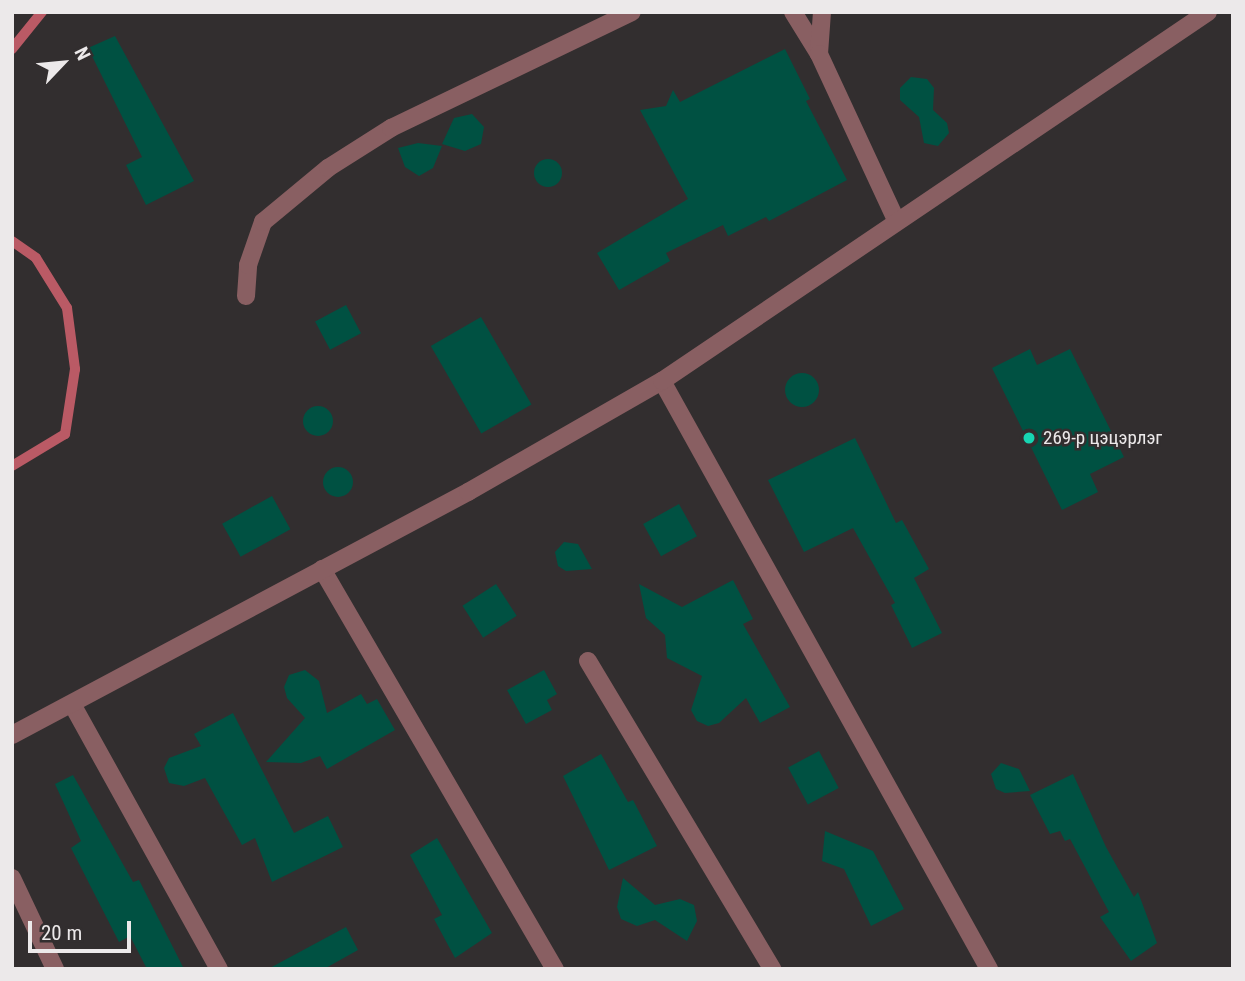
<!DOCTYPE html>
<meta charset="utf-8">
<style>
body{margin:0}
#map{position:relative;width:1245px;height:981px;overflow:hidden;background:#322e2f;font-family:"Roboto Condensed",sans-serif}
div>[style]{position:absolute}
.stream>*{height:10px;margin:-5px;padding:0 5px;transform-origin:5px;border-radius:5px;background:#ba5a65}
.building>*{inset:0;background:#005142;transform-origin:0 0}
.round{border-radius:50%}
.minor>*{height:18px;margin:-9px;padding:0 9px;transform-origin:9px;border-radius:9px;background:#895f62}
.tertiary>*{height:18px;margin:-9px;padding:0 9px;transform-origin:9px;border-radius:9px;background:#895f62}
.dots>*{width:19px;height:19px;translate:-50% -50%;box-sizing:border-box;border:4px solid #322e2f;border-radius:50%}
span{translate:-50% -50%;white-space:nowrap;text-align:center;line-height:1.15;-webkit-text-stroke:5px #322e2f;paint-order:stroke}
.poi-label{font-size:19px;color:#ece9ea}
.left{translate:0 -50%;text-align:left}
.frame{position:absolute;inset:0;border:14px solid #ece9ea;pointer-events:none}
.north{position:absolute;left:28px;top:28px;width:70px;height:70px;-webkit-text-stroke:5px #322e2f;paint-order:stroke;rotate:64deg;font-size:19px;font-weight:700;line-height:28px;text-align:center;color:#ece9ea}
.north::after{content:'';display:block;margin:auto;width:24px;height:32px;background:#ece9ea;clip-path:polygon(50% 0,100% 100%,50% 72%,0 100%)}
.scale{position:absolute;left:28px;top:921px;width:103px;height:32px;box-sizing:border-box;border:4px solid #ece9ea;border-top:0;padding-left:9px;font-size:21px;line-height:24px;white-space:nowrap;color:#ece9ea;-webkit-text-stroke:5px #322e2f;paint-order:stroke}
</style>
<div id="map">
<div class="stream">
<i style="left:12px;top:49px;width:48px;rotate:-51deg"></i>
<i style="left:12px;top:241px;width:29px;rotate:35deg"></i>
<i style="left:36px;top:258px;width:59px;rotate:58.2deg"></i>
<i style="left:67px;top:308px;width:62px;rotate:82.5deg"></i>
<i style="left:75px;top:369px;width:66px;rotate:98.7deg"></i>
<i style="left:65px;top:434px;width:62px;rotate:148.9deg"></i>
</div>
<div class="building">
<i style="clip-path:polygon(115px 36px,194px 181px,146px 205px,126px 165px,142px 157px,88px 48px)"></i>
<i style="clip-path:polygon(785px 49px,810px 99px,806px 101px,847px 180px,769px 221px,766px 217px,728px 236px,723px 225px,666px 253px,670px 261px,619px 290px,597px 253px,688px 199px,640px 110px,666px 106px,673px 90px,680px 102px)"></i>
<i style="clip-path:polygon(911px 77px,927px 79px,934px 88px,933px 110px,947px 123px,949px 133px,938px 146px,924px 143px,919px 117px,900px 100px,900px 88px)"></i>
<i style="clip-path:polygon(472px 114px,484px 127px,481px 144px,465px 151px,442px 144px,454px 118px)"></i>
<i style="clip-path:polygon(418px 143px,442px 146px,433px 168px,419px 176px,405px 167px,398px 148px)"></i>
<i class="round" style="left:534px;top:159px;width:28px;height:28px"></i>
<i style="left:346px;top:305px;width:32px;height:35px;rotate:62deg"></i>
<i style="left:481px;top:317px;width:101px;height:58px;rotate:60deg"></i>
<i style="clip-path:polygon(1030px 349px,1037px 365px,1070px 349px,1124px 457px,1090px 474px,1098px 492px,1062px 510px,992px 368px)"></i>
<i class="round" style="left:785px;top:373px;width:34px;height:34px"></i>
<i class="round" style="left:303px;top:406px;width:30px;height:30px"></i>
<i style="clip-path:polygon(855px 438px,896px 523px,902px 520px,929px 569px,914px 578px,942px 633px,912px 648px,891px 605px,895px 603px,853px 528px,804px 552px,768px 480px)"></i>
<i class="round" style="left:323px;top:467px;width:30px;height:30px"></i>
<i style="left:272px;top:496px;width:38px;height:57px;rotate:61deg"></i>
<i style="left:679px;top:504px;width:37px;height:41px;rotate:61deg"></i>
<i style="clip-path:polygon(564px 542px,578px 544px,592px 569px,566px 571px,558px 566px,555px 552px)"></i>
<i style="clip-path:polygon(733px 580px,753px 619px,743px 624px,790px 707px,760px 723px,746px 698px,719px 723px,708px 726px,697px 721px,691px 710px,702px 676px,667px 658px,665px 635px,646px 618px,639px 584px,682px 607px)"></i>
<i style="left:496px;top:584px;width:38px;height:40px;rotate:57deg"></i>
<i style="clip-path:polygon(305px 670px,319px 681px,327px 713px,361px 694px,367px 704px,377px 699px,395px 730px,327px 769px,320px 756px,301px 763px,266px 762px,305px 718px,287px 698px,284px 687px,289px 675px)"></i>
<i style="clip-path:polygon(544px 670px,557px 694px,547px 700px,552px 710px,526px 724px,507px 690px)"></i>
<i style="clip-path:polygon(233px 713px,294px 833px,328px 816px,343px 847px,272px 882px,255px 838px,242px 845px,205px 778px,184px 786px,169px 783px,164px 768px,169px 758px,201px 746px,194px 734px)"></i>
<i style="left:819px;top:751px;width:42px;height:35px;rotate:62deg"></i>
<i style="clip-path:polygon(601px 754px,628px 802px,633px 800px,657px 846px,609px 870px,563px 776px)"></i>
<i style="clip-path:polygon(1001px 763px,1019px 769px,1030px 791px,1005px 793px,996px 789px,991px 774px)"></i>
<i style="clip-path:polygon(1073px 774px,1106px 847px,1134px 897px,1138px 892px,1157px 943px,1131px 961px,1100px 917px,1109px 912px,1070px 839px,1065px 841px,1060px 831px,1050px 834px,1030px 795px)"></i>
<i style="clip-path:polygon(73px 775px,133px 882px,139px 880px,184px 969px,147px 969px,130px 936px,119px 942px,71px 848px,81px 841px,55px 784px)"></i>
<i style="clip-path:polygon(825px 831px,873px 851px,904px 909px,871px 926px,844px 869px,822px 861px)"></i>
<i style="clip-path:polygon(437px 838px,492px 933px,455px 958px,434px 919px,442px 915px,410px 855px)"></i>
<i style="clip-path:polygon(623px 878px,655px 905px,680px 899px,694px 905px,697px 921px,687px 941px,655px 920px,637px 926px,621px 919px,617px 907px)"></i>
<i style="clip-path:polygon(346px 927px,358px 950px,324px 969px,268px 969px)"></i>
</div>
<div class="minor">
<i style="left:793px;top:12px;width:49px;rotate:58.2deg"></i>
<i style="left:822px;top:12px;width:42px;rotate:94.1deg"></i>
<i style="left:819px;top:54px;width:183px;rotate:65.1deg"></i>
<i style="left:246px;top:296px;width:31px;rotate:-86deg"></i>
<i style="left:248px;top:265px;width:46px;rotate:-70.8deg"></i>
<i style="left:263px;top:222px;width:85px;rotate:-39.7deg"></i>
<i style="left:328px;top:168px;width:75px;rotate:-32.4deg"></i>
<i style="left:391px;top:128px;width:267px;rotate:-25.7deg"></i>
<i style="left:662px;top:381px;width:673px;rotate:60.92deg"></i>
<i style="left:322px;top:569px;width:463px;rotate:59.8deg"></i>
<i style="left:588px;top:661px;width:359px;rotate:59.1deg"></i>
<i style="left:72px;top:704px;width:303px;rotate:61deg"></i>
<i style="left:12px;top:878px;width:101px;rotate:64.7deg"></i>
</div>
<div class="tertiary">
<i style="left:12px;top:735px;width:517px;rotate:-28.05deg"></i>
<i style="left:468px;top:492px;width:224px;rotate:-29.8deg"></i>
<i style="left:662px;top:381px;width:659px;rotate:-34.05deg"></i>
</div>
<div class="dots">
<i style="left:1029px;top:438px;background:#17d5b2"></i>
</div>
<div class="poi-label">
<span class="left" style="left:1043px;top:438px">269-р цэцэрлэг</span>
</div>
<div class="frame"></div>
<div class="north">N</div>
<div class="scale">20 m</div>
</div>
